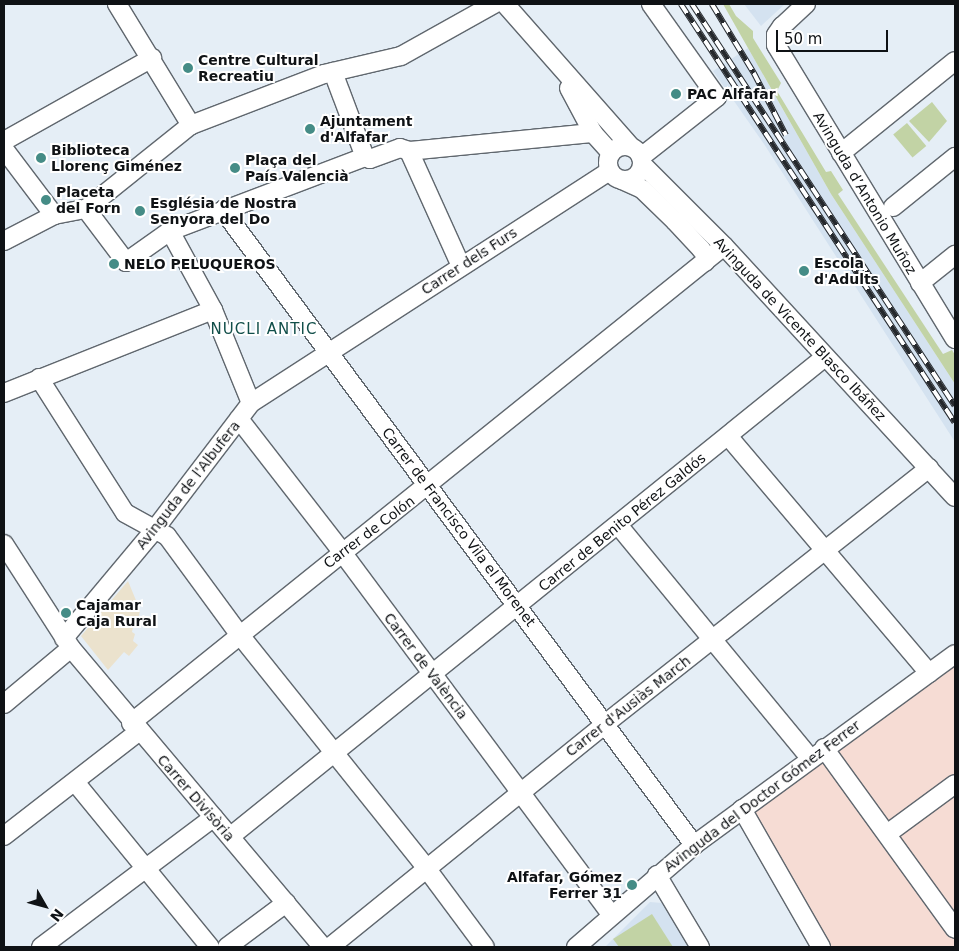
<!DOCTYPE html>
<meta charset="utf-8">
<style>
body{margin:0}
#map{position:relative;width:959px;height:951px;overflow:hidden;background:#e5eef6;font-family:"DejaVu Sans",sans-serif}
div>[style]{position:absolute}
.commercial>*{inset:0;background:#ebe2cd}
.industrial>*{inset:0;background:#f6dcd4}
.built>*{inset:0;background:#d4e2f0}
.green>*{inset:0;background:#c2d3a5;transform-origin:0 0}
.roads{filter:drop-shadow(1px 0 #60676e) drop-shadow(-1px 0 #60676e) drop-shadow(0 1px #60676e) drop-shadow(0 -1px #60676e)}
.minor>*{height:18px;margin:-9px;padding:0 9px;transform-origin:9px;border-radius:9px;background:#fff}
.minor>.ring{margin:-9px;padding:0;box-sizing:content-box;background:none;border:18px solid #fff;border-radius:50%}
.rail>*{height:5.5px;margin-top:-2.75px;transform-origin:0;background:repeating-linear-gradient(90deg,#fff 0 11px,#26292d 0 22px);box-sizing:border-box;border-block:1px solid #26292d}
.dots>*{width:14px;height:14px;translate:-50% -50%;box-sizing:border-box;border:2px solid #fff;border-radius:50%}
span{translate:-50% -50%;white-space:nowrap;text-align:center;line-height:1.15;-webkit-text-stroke:4px #fff;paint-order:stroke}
.poi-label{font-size:14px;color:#0f1215;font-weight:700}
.left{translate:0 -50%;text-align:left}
.right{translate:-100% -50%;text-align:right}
.street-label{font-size:14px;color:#0f1215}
.neighbourhood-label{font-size:15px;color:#124f4a;letter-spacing:1px}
.frame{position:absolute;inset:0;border:5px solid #0f1215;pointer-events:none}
.north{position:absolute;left:20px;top:881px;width:50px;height:50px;-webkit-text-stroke:4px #fff;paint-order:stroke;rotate:128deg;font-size:14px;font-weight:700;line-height:20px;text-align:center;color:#0f1215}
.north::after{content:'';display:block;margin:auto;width:18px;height:22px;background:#0f1215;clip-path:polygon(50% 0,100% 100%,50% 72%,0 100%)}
.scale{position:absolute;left:776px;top:30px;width:112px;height:22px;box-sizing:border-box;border:2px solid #0f1215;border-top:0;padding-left:6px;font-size:15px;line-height:18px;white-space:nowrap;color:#0f1215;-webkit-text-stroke:4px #fff;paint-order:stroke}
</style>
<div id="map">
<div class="commercial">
<i style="clip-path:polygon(128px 581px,140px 610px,139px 616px,143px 617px,142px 620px,134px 619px,136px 628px,133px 627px,132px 632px,135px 634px,133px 641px,138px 645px,129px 656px,124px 652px,108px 670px,81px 636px)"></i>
</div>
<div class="industrial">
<i style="clip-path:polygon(955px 654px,955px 947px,821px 947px,742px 809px)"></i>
</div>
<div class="built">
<i style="clip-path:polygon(744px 4px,785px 4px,761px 26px)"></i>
<i style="clip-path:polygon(748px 48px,831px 194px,955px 384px,955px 442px,764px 144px,713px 71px)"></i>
<i style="clip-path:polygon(650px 902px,662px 903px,688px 947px,605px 947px)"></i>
</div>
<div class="green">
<i style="clip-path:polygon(723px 4px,729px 4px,736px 16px,753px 31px,753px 38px,781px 83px,777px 91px,826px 172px,831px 171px,843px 190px,838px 194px,943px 354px,952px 350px,955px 355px,955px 384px,831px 194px)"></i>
<i style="clip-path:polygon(932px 102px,947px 121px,929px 142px,909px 121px)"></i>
<i style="left:907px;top:123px;width:30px;height:18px;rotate:50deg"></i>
<i style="clip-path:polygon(652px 914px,673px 947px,619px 947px,613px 939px)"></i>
</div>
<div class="roads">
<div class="minor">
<i style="left:117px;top:4px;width:142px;rotate:58.6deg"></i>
<i style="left:505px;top:4px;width:191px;rotate:48.6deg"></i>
<i style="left:806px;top:4px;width:33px;rotate:137deg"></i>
<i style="left:782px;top:26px;width:11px;rotate:124deg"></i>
<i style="left:776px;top:35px;width:10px;rotate:90deg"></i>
<i style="left:776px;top:45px;width:344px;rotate:58.7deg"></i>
<i style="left:333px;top:72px;width:91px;rotate:69.4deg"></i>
<i style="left:569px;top:88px;width:51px;rotate:61.9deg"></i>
<i style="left:593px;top:133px;width:27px;rotate:48deg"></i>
<i style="left:4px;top:141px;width:170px;rotate:-29.3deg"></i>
<i class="ring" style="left:608px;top:146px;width:16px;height:16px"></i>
<i style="left:4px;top:149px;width:83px;rotate:52.9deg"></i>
<i style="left:409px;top:151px;width:126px;rotate:65.7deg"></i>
<i style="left:841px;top:153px;width:146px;rotate:-38.9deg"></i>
<i style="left:641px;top:157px;width:97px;rotate:-38.3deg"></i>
<i style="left:717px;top:97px;width:114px;rotate:-125.4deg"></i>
<i style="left:642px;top:164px;width:116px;rotate:45deg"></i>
<i style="left:724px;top:246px;width:341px;rotate:47.4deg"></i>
<i style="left:622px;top:180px;width:22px;rotate:24deg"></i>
<i style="left:642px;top:189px;width:46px;rotate:44.1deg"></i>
<i style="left:675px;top:221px;width:38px;rotate:47deg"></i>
<i style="left:701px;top:249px;width:9px;rotate:54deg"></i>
<i style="left:706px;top:256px;width:6px;rotate:99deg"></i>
<i style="left:893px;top:207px;width:80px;rotate:-38.9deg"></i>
<i style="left:86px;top:209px;width:66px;rotate:53deg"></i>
<i style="left:126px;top:262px;width:54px;rotate:-35.2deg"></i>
<i style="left:170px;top:231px;width:209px;rotate:-20.8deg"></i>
<i style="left:365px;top:157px;width:5px;rotate:22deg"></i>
<i style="left:370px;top:159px;width:32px;rotate:-20deg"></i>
<i style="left:400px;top:148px;width:9px;rotate:18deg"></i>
<i style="left:409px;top:151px;width:185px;rotate:-5.6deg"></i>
<i style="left:223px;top:210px;width:791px;rotate:53.43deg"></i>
<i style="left:170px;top:231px;width:90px;rotate:61.4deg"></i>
<i style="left:213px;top:310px;width:100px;rotate:67.8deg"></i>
<i style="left:4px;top:241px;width:56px;rotate:-27.5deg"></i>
<i style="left:54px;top:215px;width:33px;rotate:-11deg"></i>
<i style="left:86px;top:209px;width:134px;rotate:-38.7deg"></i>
<i style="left:191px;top:125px;width:142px;rotate:-21deg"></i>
<i style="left:324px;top:74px;width:79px;rotate:-13.2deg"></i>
<i style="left:401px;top:56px;width:107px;rotate:-29.2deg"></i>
<i style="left:920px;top:283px;width:45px;rotate:-38.7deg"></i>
<i style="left:39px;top:378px;width:160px;rotate:57.5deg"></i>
<i style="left:125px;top:513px;width:48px;rotate:28.7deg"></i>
<i style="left:167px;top:536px;width:122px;rotate:53.7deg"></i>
<i style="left:239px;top:634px;width:301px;rotate:51.3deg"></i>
<i style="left:427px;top:869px;width:97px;rotate:53.4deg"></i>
<i style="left:4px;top:393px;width:225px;rotate:-21.7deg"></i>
<i style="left:239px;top:419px;width:168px;rotate:52.2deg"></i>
<i style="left:342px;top:552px;width:451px;rotate:53.4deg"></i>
<i style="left:728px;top:436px;width:311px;rotate:49.7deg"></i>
<i style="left:618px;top:525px;width:302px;rotate:50.5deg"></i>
<i style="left:4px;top:544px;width:124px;rotate:57.2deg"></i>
<i style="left:71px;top:648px;width:391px;rotate:49.9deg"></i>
<i style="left:64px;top:638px;width:142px;rotate:-50.1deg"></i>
<i style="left:155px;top:529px;width:158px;rotate:-52.7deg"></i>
<i style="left:251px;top:403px;width:427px;rotate:-32.9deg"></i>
<i style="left:4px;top:704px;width:87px;rotate:-39.9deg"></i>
<i style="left:131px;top:723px;width:761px;rotate:-38.81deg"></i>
<i style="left:824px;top:748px;width:223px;rotate:54.1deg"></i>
<i style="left:75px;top:782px;width:213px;rotate:50.7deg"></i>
<i style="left:742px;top:809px;width:159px;rotate:60.2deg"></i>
<i style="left:887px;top:834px;width:84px;rotate:-36.3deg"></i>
<i style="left:4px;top:836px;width:170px;rotate:-37.8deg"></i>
<i style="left:231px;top:836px;width:763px;rotate:-38.88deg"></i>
<i style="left:657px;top:875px;width:84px;rotate:59.2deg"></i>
<i style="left:41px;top:947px;width:216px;rotate:-36.9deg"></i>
<i style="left:227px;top:947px;width:74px;rotate:-36.7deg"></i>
<i style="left:330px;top:947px;width:354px;rotate:-39deg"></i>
<i style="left:605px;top:724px;width:413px;rotate:-38.3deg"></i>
<i style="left:576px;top:947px;width:156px;rotate:-40.8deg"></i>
<i style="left:694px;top:845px;width:323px;rotate:-36.2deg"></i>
</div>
</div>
<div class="rail">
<i style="left:681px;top:4px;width:500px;rotate:56.8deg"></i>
<i style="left:692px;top:4px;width:480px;rotate:56.8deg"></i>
<i style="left:712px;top:4px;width:81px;rotate:58.7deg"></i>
<i style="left:754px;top:73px;width:70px;rotate:62.7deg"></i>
</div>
<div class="dots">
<i style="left:188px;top:68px;background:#458c86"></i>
<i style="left:676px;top:94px;background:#458c86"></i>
<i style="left:310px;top:129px;background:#458c86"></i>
<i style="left:41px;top:158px;background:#458c86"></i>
<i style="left:235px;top:168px;background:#458c86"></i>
<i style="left:46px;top:200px;background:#458c86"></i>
<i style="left:140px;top:211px;background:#458c86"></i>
<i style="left:114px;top:264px;background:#458c86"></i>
<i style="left:804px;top:271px;background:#458c86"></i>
<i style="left:66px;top:613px;background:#458c86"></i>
<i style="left:632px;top:885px;background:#458c86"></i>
</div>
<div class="poi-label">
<span class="left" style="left:198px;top:68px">Centre Cultural<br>Recreatiu</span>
<span class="left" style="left:687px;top:94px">PAC Alfafar</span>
<span class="left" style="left:320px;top:129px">Ajuntament<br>d'Alfafar</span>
<span class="left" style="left:51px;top:158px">Biblioteca<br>Llorenç Giménez</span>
<span class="left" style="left:245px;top:168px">Plaça del<br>País Valencià</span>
<span class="left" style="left:56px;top:200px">Placeta<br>del Forn</span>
<span class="left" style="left:150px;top:211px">Església de Nostra<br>Senyora del Do</span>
<span class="left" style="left:814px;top:271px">Escola<br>d'Adults</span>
<span class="left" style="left:124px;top:264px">NELO PELUQUEROS</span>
<span class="left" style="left:76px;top:613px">Cajamar<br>Caja Rural</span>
<span class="right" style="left:622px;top:885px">Alfafar, Gómez<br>Ferrer 31</span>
</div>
<div class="street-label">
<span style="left:865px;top:193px;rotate:59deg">Avinguda d’Antonio Muñoz</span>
<span style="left:469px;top:261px;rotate:-33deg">Carrer dels Furs</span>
<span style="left:800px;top:329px;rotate:47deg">Avinguda de Vicente Blasco Ibáñez</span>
<span style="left:188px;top:485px;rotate:-52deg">Avinguda de l'Albufera</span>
<span style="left:622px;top:522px;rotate:-39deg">Carrer de Benito Pérez Galdós</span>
<span style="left:459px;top:527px;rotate:53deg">Carrer de Francisco Vila el Morenet</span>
<span style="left:369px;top:532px;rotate:-37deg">Carrer de Colón</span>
<span style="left:426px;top:666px;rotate:53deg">Carrer de València</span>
<span style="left:628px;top:706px;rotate:-38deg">Carrer d'Ausiàs March</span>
<span style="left:762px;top:796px;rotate:-37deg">Avinguda del Doctor Gómez Ferrer</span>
<span style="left:196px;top:798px;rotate:49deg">Carrer Divisòria</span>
</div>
<div class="neighbourhood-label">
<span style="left:264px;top:330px">NUCLI ANTIC</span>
</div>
<div class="frame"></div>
<div class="north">N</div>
<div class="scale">50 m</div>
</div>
